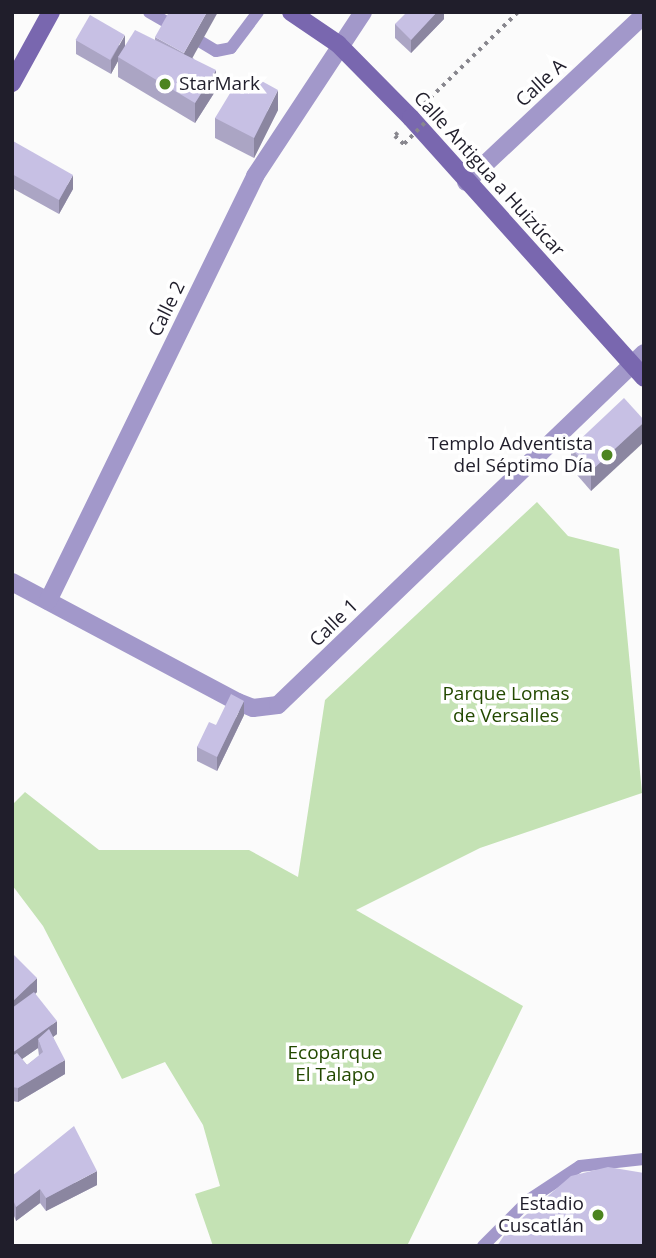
<!DOCTYPE html>
<meta charset="utf-8">
<style>
body{margin:0}
#map{position:relative;width:656px;height:1258px;overflow:hidden;background:#fbfbfb;font-family:"Open Sans",sans-serif}
div>[style]{position:absolute}
.green>*{inset:0;background:#c4e2b4}
.path>*{height:3.5px;margin-top:-1.75px;transform-origin:0;background:repeating-linear-gradient(90deg,#88878e 0 3.5px,transparent 0 8.5px)}
.lane>*{height:12px;margin:-6px;padding:0 6px;transform-origin:6px;border-radius:6px;background:#a298ca}
.street>*{height:18px;margin:-9px;padding:0 9px;transform-origin:9px;border-radius:9px;background:#a298ca}
.secondary>*{height:18px;margin:-9px;padding:0 9px;transform-origin:9px;border-radius:9px;background:#7967af}
.path-bridge>*{height:3.5px;margin-top:-1.75px;transform-origin:0;background:repeating-linear-gradient(90deg,#88878e 0 3.5px,transparent 0 8.5px)}
.wall>*{inset:0;background:#aba5c4}
.shaded-wall>*{inset:0;background:#8b86a0}
.building>*{inset:0;background:#c7c0e4;transform-origin:0 0}
.dots>*{width:19px;height:19px;translate:-50% -50%;box-sizing:border-box;border:4px solid #fff;border-radius:50%}
span{translate:-50% -50%;white-space:nowrap;text-align:center;line-height:1.15;-webkit-text-stroke:7px #fff;paint-order:stroke}
.street-label{font-size:19px;color:#201e2b}
.poi-label{font-size:19px;color:#201e2b}
.left{translate:0 -50%;text-align:left}
.right{translate:-100% -50%;text-align:right}
.park-label{font-size:19px;color:#234900}
.frame{position:absolute;inset:0;border:14px solid #201e2b;pointer-events:none}
</style>
<div id="map">
<div class="green">
<i style="clip-path:polygon(537px 502px,568px 536px,619px 549px,642px 793px,480px 848px,356px 910px,523px 1006px,407px 1246px,213px 1246px,195px 1194px,220px 1186px,203px 1125px,165px 1062px,122px 1079px,43px 926px,12px 885px,12px 805px,25px 792px,99px 850px,249px 850px,298px 877px,325px 700px)"></i>
</div>
<div class="path">
<i style="left:424px;top:104px;width:132px;rotate:-44.4deg"></i>
<i style="left:398px;top:133px;width:4px;rotate:135deg"></i>
<i style="left:395px;top:136px;width:12px;rotate:42deg"></i>
</div>
<div class="lane">
<i style="left:149px;top:12px;width:28px;rotate:30deg"></i>
<i style="left:201px;top:42px;width:17px;rotate:31deg"></i>
<i style="left:216px;top:51px;width:15px;rotate:-11deg"></i>
<i style="left:231px;top:48px;width:45px;rotate:-53.1deg"></i>
<i style="left:483px;top:1246px;width:66px;rotate:-45deg"></i>
<i style="left:530px;top:1199px;width:60px;rotate:-33.4deg"></i>
<i style="left:580px;top:1166px;width:64px;rotate:-6.2deg"></i>
</div>
<div class="street">
<i style="left:466px;top:182px;width:244px;rotate:-43.2deg"></i>
<i style="left:12px;top:582px;width:256px;rotate:28deg"></i>
<i style="left:238px;top:702px;width:16px;rotate:22deg"></i>
<i style="left:253px;top:708px;width:25px;rotate:-7deg"></i>
<i style="left:278px;top:705px;width:508px;rotate:-43.88deg"></i>
<i style="left:48px;top:601px;width:473px;rotate:-64deg"></i>
<i style="left:255px;top:176px;width:196px;rotate:-56.6deg"></i>
</div>
<div class="secondary">
<i style="left:291px;top:12px;width:57px;rotate:34.2deg"></i>
<i style="left:338px;top:44px;width:104px;rotate:45.4deg"></i>
<i style="left:411px;top:118px;width:349px;rotate:48.1deg"></i>
<i style="left:12px;top:83px;width:81px;rotate:-61.2deg"></i>
</div>
<div class="path-bridge">
<i style="left:404px;top:144px;width:36px;rotate:-46deg"></i>
</div>
<div class="wall">
<i style="clip-path:polygon(444px 12px,444px 19px,411px 53px,395px 38px,395px 24px)"></i>
<i style="clip-path:polygon(155px 37px,193px 58px,216px 90px,195px 123px,118px 77px,118px 61px,111px 74px,76px 54px,76px 40px,125px 46px,155px 40px)"></i>
<i style="clip-path:polygon(278px 110px,254px 158px,215px 138px,215px 118px)"></i>
<i style="clip-path:polygon(12px 142px,73px 189px,59px 214px,12px 188px)"></i>
<i style="clip-path:polygon(644px 420px,591px 491px,571px 468px,571px 448px)"></i>
<i style="clip-path:polygon(244px 715px,217px 771px,197px 761px,197px 747px,216px 725px)"></i>
<i style="clip-path:polygon(evenodd,12px 953px,37px 992px,35px 994px,57px 1034px,53px 1037px,65px 1074px,18px 1102px,12px 1101px,12px 953px,38px 1048px,39px 1056px,27px 1065px,22px 1059px,38px 1048px)"></i>
<i style="clip-path:polygon(12px 1176px,97px 1185px,46px 1211px,40px 1203px,16px 1221px,12px 1211px)"></i>
</div>
<div class="shaded-wall">
<i style="clip-path:polygon(207px 12px,218px 12px,184px 73px,184px 53px)"></i>
<i style="clip-path:polygon(437px 12px,444px 12px,444px 19px,411px 53px,411px 40px)"></i>
<i style="clip-path:polygon(125px 35px,125px 49px,118px 57px,118px 61px,111px 74px,111px 60px)"></i>
<i style="clip-path:polygon(216px 70px,216px 90px,195px 123px,195px 103px)"></i>
<i style="clip-path:polygon(278px 90px,278px 110px,254px 158px,254px 138px)"></i>
<i style="clip-path:polygon(73px 175px,73px 189px,59px 214px,59px 200px)"></i>
<i style="clip-path:polygon(644px 422px,644px 442px,591px 491px,591px 471px)"></i>
<i style="clip-path:polygon(244px 701px,244px 715px,217px 771px,217px 757px)"></i>
<i style="clip-path:polygon(37px 978px,37px 992px,12px 1016px,12px 1002px)"></i>
<i style="clip-path:polygon(57px 1021px,57px 1034px,41px 1046px,38px 1039px,38px 1048px,12px 1066px,12px 1053px)"></i>
<i style="clip-path:polygon(65px 1060px,65px 1074px,18px 1102px,18px 1088px)"></i>
<i style="clip-path:polygon(97px 1171px,97px 1185px,46px 1211px,46px 1198px)"></i>
<i style="clip-path:polygon(40px 1189px,40px 1203px,16px 1221px,16px 1207px)"></i>
</div>
<div class="building">
<i style="clip-path:polygon(169px 12px,207px 12px,184px 53px,155px 37px)"></i>
<i style="clip-path:polygon(407px 12px,437px 12px,411px 40px,395px 24px)"></i>
<i style="left:90px;top:15px;width:40px;height:29px;rotate:30deg"></i>
<i style="clip-path:polygon(135px 30px,216px 70px,195px 103px,118px 57px)"></i>
<i style="clip-path:polygon(258px 79px,278px 90px,254px 138px,215px 118px,238px 80px,254px 89px)"></i>
<i style="clip-path:polygon(13px 141px,73px 175px,59px 200px,12px 174px)"></i>
<i style="clip-path:polygon(624px 398px,644px 420px,644px 422px,591px 471px,571px 448px)"></i>
<i style="clip-path:polygon(231px 694px,244px 701px,217px 757px,197px 747px,209px 722px,216px 725px)"></i>
<i style="clip-path:polygon(12px 953px,37px 978px,12px 1002px)"></i>
<i style="clip-path:polygon(34px 992px,57px 1021px,12px 1053px,12px 1008px)"></i>
<i style="clip-path:polygon(49px 1029px,65px 1060px,18px 1088px,12px 1087px,12px 1056px,17px 1053px,27px 1065px,43px 1052px,38px 1039px)"></i>
<i style="clip-path:polygon(74px 1126px,97px 1171px,46px 1198px,40px 1189px,16px 1207px,12px 1197px,12px 1176px)"></i>
<i style="clip-path:polygon(608px 1167px,644px 1173px,644px 1246px,497px 1246px,507px 1231px,571px 1176px)"></i>
</div>
<div class="dots">
<i style="left:165px;top:84px;background:#4c841f"></i>
<i style="left:607px;top:455px;background:#4c841f"></i>
<i style="left:598px;top:1215px;background:#4c841f"></i>
</div>
<div class="street-label">
<span style="left:541px;top:83px;rotate:-43deg">Calle A</span>
<span style="left:489px;top:174px;rotate:48deg">Calle Antigua a Huizúcar</span>
<span style="left:167px;top:309px;rotate:-64deg">Calle 2</span>
<span style="left:334px;top:623px;rotate:-44deg">Calle 1</span>
</div>
<div class="poi-label">
<span class="left" style="left:179px;top:84px">StarMark</span>
<span class="right" style="left:593px;top:455px">Templo Adventista<br>del Séptimo Día</span>
<span class="right" style="left:584px;top:1215px">Estadio<br>Cuscatlán</span>
</div>
<div class="park-label">
<span style="left:506px;top:705px">Parque Lomas<br>de Versalles</span>
<span style="left:335px;top:1064px">Ecoparque<br>El Talapo</span>
</div>
<div class="frame"></div>
</div>
